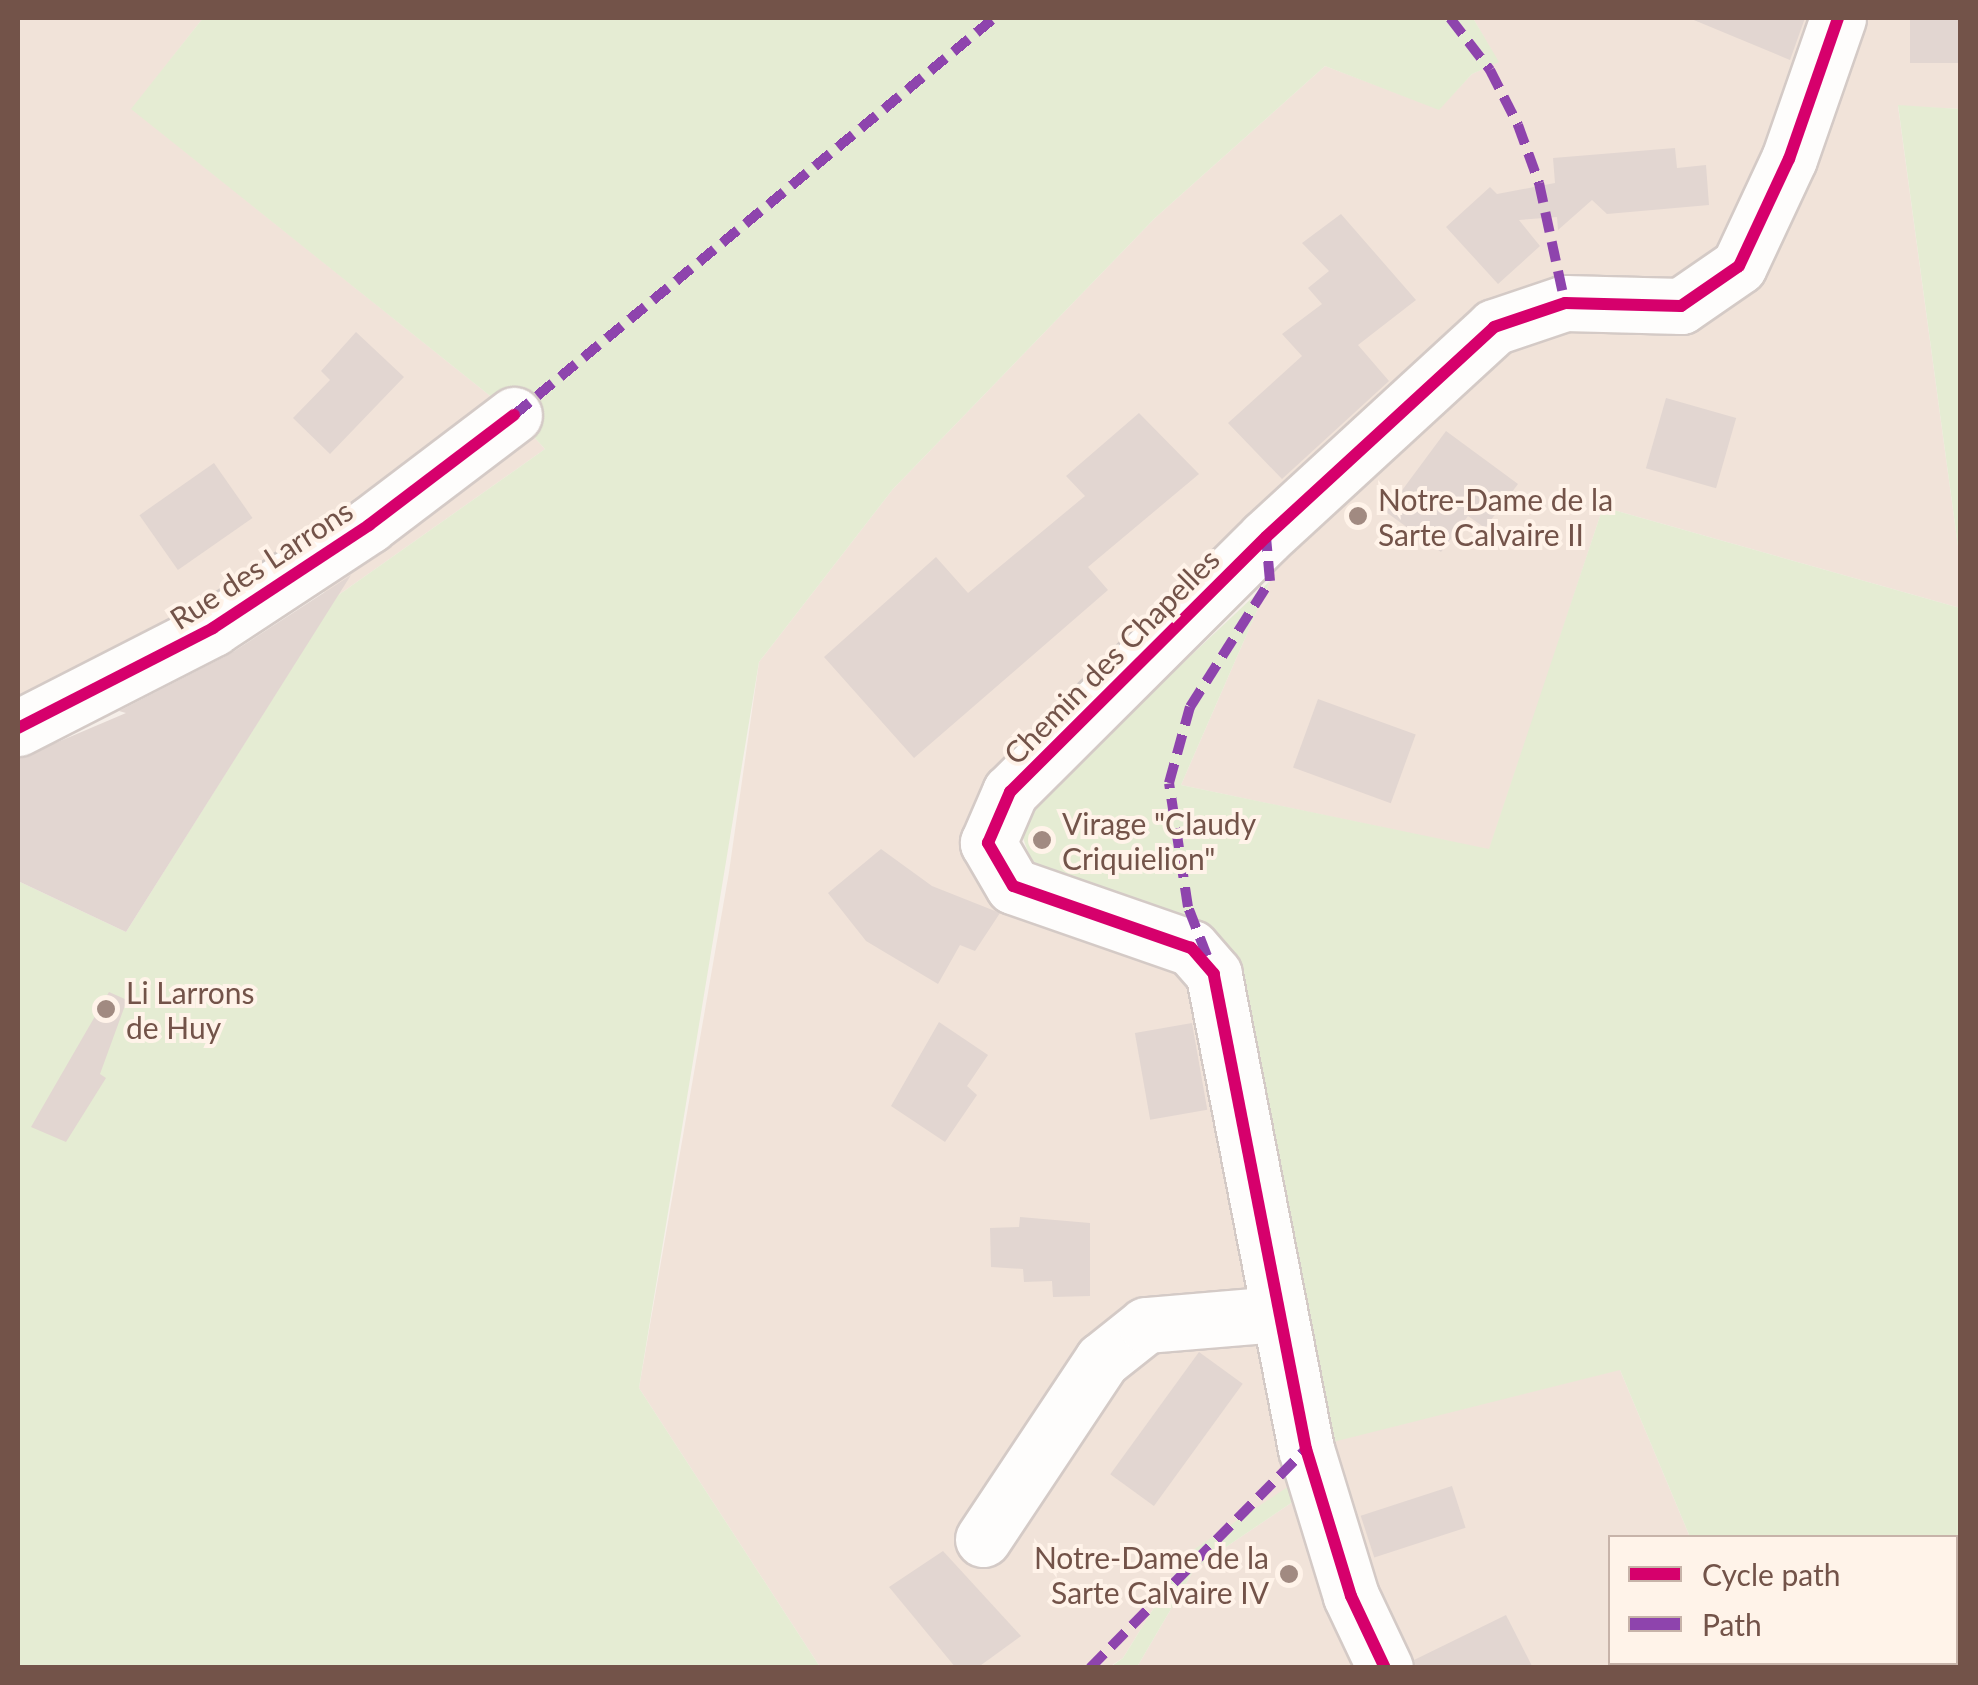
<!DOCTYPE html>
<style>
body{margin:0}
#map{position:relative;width:1978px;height:1685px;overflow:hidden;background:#f6efe9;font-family:Lato,sans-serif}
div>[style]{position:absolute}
.residential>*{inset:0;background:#f1e3d9}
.green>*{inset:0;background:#e5ecd3}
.building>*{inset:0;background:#e2d6d1;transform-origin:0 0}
.roads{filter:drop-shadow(2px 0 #d4cac6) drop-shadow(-2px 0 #d4cac6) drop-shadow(0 2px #d4cac6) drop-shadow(0 -2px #d4cac6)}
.minor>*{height:55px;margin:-27.5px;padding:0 27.5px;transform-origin:27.5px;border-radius:27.5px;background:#fefdfc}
.quiet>*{height:10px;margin-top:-5px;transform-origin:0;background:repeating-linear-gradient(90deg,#8e44ad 0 20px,transparent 0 30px)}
.cycleway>*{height:12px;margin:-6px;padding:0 6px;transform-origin:6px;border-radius:6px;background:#d6006c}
.dots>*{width:28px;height:28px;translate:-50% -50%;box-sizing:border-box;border:5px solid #fff3e9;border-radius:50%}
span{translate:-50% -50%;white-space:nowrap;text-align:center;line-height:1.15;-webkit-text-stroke:8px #fff3e9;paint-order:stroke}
.poi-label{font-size:30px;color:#735349}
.left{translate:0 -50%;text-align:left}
.right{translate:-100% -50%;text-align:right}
.street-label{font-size:30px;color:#735349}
.frame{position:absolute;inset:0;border:20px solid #735349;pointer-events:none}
.legend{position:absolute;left:1608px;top:1535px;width:350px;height:130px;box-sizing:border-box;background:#fff3e9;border:2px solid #c7b3a9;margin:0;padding:12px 18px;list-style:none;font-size:30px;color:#735349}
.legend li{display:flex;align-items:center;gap:20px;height:50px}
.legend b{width:50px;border:2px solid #c7b3a9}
</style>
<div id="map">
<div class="residential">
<i style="clip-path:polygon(18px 18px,203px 18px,132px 109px,514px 415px,545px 449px,337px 596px,313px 589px,173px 680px,70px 732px,18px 750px)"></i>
<i style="clip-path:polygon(1473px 18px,1960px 18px,1960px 109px,1898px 106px,1960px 561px,1960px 608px,1603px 507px,1490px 850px,1181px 785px,1270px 581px,1266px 539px,988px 843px,1191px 948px,1620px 1370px,1690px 1537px,1610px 1538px,1610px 1662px,1745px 1667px,1137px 1667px,1195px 1568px,1297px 1499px,1187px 1554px,1123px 1658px,1109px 1667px,820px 1667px,639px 1388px,729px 872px,759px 662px,893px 489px,1155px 218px,1325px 66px,1439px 109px,1472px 74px,1498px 62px)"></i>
</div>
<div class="green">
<i style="clip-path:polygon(203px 18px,1473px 18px,1499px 62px,1472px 74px,1439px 110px,1325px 66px,1155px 218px,893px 489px,759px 662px,639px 1388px,820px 1667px,18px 1668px,18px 881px,126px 932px,337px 596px,545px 449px,514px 415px,131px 109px)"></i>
<i style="clip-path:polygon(1898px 105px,1960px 109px,1960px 561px)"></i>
<i style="clip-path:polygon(1603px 507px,1960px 608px,1960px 1667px,1745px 1667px,1743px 1663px,1956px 1662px,1956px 1538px,1690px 1537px,1620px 1370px,1321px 1445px,1245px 1001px,1212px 926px,1033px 866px,1022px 835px,1028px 809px,1270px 581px,1181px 785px,1489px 849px)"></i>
<i style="clip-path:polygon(1292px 1484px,1297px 1499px,1195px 1568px,1137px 1667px,1109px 1668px,1123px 1658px,1187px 1554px)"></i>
</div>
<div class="building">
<i style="clip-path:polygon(1689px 18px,1805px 18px,1790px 60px)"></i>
<i style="left:1910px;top:18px;width:50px;height:45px"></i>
<i style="clip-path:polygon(1675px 148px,1677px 168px,1706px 165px,1709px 205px,1607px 214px,1592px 200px,1558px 230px,1557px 217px,1519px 220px,1540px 246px,1498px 284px,1446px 227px,1490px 187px,1497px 194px,1555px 183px,1553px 158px)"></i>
<i style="clip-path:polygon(1341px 214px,1416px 300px,1358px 345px,1389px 381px,1282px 479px,1228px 423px,1302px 356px,1282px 334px,1322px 304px,1308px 288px,1329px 271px,1302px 243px)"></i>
<i style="clip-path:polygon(356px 332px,404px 377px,330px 454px,293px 418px,330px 380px,321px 371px)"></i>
<i style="left:1666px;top:398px;width:73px;height:73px;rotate:16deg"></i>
<i style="clip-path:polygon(1139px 413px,1199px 474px,1088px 567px,1108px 590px,914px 758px,824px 657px,936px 557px,968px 593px,1085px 496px,1066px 476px)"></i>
<i style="clip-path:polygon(1446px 431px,1518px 484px,1485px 528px,1468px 516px,1441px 552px,1386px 512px)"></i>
<i style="left:214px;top:463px;width:67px;height:91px;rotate:55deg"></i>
<i style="clip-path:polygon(351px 575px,126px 932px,18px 881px,18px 759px,126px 713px,119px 711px,230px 654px)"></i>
<i style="left:1318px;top:699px;width:104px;height:73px;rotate:20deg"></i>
<i style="clip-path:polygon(881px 849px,932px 886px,1000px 913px,975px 951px,960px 945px,938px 984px,866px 941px,828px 893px)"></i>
<i style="clip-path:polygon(109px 992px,127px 1000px,100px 1074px,106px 1078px,66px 1142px,31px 1127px)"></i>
<i style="clip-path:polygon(939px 1022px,988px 1055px,967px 1086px,977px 1095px,945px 1142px,891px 1106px)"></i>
<i style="left:1192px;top:1023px;width:88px;height:58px;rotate:80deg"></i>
<i style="clip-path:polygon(1020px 1217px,1090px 1223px,1090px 1296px,1053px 1297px,1052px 1281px,1024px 1282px,1023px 1269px,991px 1267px,990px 1228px,1019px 1227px)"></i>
<i style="left:1199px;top:1352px;width:54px;height:151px;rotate:36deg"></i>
<i style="left:1452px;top:1486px;width:44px;height:96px;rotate:72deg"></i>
<i style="clip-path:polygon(943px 1551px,1021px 1636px,977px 1668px,956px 1668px,889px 1587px)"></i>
<i style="clip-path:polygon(1506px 1615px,1533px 1668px,1416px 1668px,1414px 1660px)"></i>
</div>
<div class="roads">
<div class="minor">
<i style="left:18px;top:728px;width:219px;rotate:-27.1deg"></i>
<i style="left:213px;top:628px;width:187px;rotate:-33.4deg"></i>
<i style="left:369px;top:525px;width:182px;rotate:-37.2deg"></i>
<i style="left:983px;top:1539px;width:215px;rotate:-56.4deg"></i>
<i style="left:1102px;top:1360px;width:56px;rotate:-38.5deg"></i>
<i style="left:1146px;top:1325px;width:131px;rotate:-4.8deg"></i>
<i style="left:1385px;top:1668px;width:80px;rotate:-115.3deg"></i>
<i style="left:1351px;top:1596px;width:154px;rotate:-107deg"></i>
<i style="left:1306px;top:1449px;width:484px;rotate:-101deg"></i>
<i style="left:1214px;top:974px;width:35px;rotate:-131deg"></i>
<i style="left:1191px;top:948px;width:188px;rotate:-160.8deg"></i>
<i style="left:1013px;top:886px;width:50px;rotate:-120.2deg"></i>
<i style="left:988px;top:843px;width:56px;rotate:-66.7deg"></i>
<i style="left:1010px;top:792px;width:361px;rotate:-44.9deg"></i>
<i style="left:1266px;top:537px;width:310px;rotate:-42.6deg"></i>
<i style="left:1494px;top:327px;width:75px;rotate:-18.7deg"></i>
<i style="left:1565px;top:303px;width:116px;rotate:1.5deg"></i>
<i style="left:1681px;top:306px;width:70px;rotate:-34.6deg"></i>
<i style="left:1739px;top:266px;width:118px;rotate:-65deg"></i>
<i style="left:1789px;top:159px;width:149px;rotate:-70.8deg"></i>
</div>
</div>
<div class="quiet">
<i style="left:1450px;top:18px;width:66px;rotate:52.4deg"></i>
<i style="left:1490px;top:70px;width:62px;rotate:63deg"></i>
<i style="left:1518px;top:125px;width:62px;rotate:70.1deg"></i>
<i style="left:1539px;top:183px;width:123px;rotate:77.8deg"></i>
<i style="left:514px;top:415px;width:623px;rotate:-39.59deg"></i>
<i style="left:1207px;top:956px;width:53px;rotate:-111.2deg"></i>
<i style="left:1188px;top:907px;width:125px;rotate:-98.7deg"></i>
<i style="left:1169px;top:783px;width:79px;rotate:-74.6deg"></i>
<i style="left:1190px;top:707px;width:149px;rotate:-57.6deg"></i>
<i style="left:1270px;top:581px;width:44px;rotate:-95.2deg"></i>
<i style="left:1090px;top:1668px;width:308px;rotate:-45.4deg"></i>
</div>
<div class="cycleway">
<i style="left:18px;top:728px;width:219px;rotate:-27.1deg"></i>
<i style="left:213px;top:628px;width:187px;rotate:-33.4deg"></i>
<i style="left:369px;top:525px;width:182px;rotate:-37.2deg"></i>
<i style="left:1385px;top:1668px;width:80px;rotate:-115.3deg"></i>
<i style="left:1351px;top:1596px;width:154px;rotate:-107deg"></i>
<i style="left:1306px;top:1449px;width:484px;rotate:-101deg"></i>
<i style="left:1214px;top:974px;width:35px;rotate:-131deg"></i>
<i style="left:1191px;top:948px;width:188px;rotate:-160.8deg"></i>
<i style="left:1013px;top:886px;width:50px;rotate:-120.2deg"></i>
<i style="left:988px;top:843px;width:56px;rotate:-66.7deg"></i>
<i style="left:1010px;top:792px;width:361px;rotate:-44.9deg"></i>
<i style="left:1266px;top:537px;width:310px;rotate:-42.6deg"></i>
<i style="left:1494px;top:327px;width:75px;rotate:-18.7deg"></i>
<i style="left:1565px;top:303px;width:116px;rotate:1.5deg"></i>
<i style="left:1681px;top:306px;width:70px;rotate:-34.6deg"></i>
<i style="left:1739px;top:266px;width:118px;rotate:-65deg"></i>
<i style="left:1789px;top:159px;width:149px;rotate:-70.8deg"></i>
</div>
<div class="dots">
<i style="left:1358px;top:516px;background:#a18a81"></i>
<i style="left:1042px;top:840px;background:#a18a81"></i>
<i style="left:106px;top:1009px;background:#a18a81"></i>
<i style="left:1289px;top:1574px;background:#a18a81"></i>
</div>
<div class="poi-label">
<span class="left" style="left:1378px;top:516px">Notre-Dame de la<br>Sarte Calvaire II</span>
<span class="left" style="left:1062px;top:840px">Virage "Claudy<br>Criquielion"</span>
<span class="left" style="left:126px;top:1009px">Li Larrons<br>de Huy</span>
<span class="right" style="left:1269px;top:1574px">Notre-Dame de la<br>Sarte Calvaire IV</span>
</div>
<div class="street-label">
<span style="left:261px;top:564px;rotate:-33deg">Rue des Larrons</span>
<span style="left:1111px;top:656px;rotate:-45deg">Chemin des Chapelles</span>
</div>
<div class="frame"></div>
<ul class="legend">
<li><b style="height:12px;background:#d6006c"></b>Cycle path</li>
<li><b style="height:12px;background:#8e44ad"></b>Path</li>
</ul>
</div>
